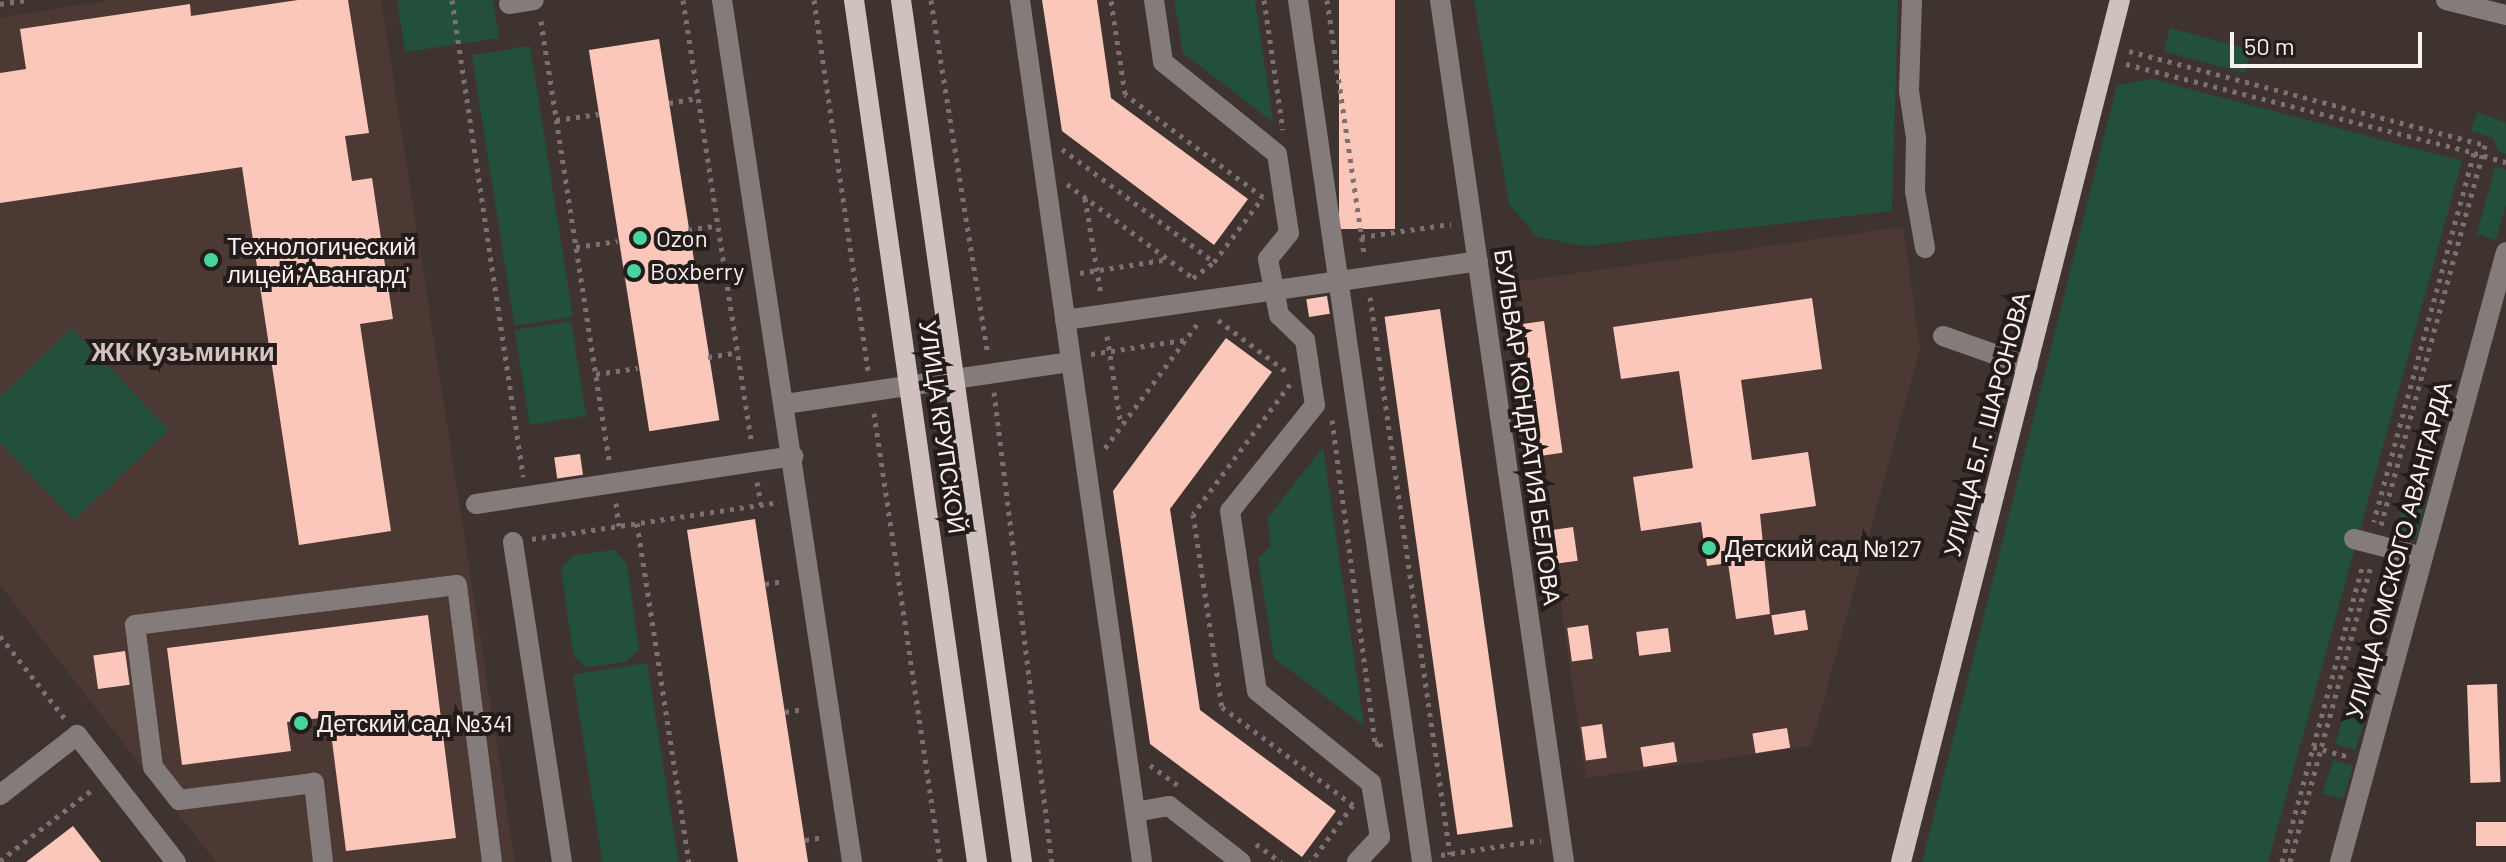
<!DOCTYPE html>
<meta charset="utf-8">
<style>
body{margin:0}
#map{position:relative;width:2506px;height:862px;overflow:hidden;background:#3f3330;font-family:Barlow,sans-serif}
div>[style]{position:absolute}
.built>*{inset:0;background:#4d3934}
.green>*{inset:0;background:#23503c;transform-origin:0 0}
.building>*{inset:0;background:#fcc7bb;transform-origin:0 0}
.path>*{height:5px;margin-top:-2.5px;transform-origin:0;background:repeating-linear-gradient(90deg,#7c716e 0 4px,transparent 0 10px)}
.minor>*{height:20px;margin:-10px;padding:0 10px;transform-origin:10px;border-radius:10px;background:#837c7a}
.major>*{height:20px;margin:-10px;padding:0 10px;transform-origin:10px;border-radius:10px;background:#cfc1bd}
.dots>*{width:22px;height:22px;translate:-50% -50%;box-sizing:border-box;border:4px solid #221c1b;border-radius:50%}
span{translate:-50% -50%;white-space:nowrap;text-align:center;line-height:1.15;-webkit-text-stroke:8px #221c1b;paint-order:stroke}
.poi-label{font-size:24px;color:#fbf2f0}
.left{translate:0 -50%;text-align:left}
.street-label{font-size:24px;color:#fbf2f0}
.neighbourhood-label{font-size:26px;color:#d4c3bf;font-weight:700}
.scale{position:absolute;left:2230px;top:32px;width:192px;height:36px;box-sizing:border-box;border:4px solid #fbf2f0;border-top:0;padding-left:10px;font-size:24px;line-height:28px;white-space:nowrap;color:#fbf2f0;-webkit-text-stroke:6px #221c1b;paint-order:stroke}
</style>
<div id="map">
<div class="built">
<i style="clip-path:polygon(111px 0,381px 0,515px 862px,216px 862px,0 585px,0 18px)"></i>
<i style="clip-path:polygon(1903px 227px,1920px 349px,1811px 746px,1586px 778px,1514px 282px)"></i>
</div>
<div class="green">
<i style="clip-path:polygon(397px 0,493px 0,499px 38px,405px 52px)"></i>
<i style="clip-path:polygon(1174px 0,1255px 0,1273px 122px,1183px 53px)"></i>
<i style="clip-path:polygon(1474px 0,1898px 0,1892px 211px,1585px 246px,1537px 237px,1509px 204px)"></i>
<i style="left:2170px;top:28px;width:84px;height:24px;rotate:15deg"></i>
<i style="left:530px;top:46px;width:274px;height:59px;rotate:81deg"></i>
<i style="clip-path:polygon(2152px 79px,2462px 161px,2268px 862px,1922px 862px,2117px 85px)"></i>
<i style="clip-path:polygon(2477px 112px,2506px 123px,2506px 154px,2499px 152px,2493px 138px,2471px 131px)"></i>
<i style="clip-path:polygon(2495px 167px,2506px 170px,2506px 204px,2496px 240px,2477px 234px)"></i>
<i style="left:571px;top:321px;width:96px;height:57px;rotate:81deg"></i>
<i style="clip-path:polygon(72px 328px,169px 430px,74px 520px,0 443px,0 397px)"></i>
<i style="clip-path:polygon(1323px 447px,1364px 726px,1274px 658px,1258px 559px,1271px 545px,1267px 519px)"></i>
<i style="left:2406px;top:493px;width:21px;height:42px;rotate:14deg"></i>
<i style="clip-path:polygon(615px 550px,627px 564px,639px 650px,626px 662px,585px 667px,573px 654px,561px 568px,574px 555px)"></i>
<i style="left:647px;top:663px;width:201px;height:75px;rotate:81deg"></i>
<i style="left:2348px;top:703px;width:21px;height:43px;rotate:17deg"></i>
<i style="left:2333px;top:760px;width:21px;height:35px;rotate:17deg"></i>
</div>
<div class="building">
<i style="clip-path:polygon(298px 0,348px 0,369px 133px,345px 136px,352px 181px,372px 178px,393px 319px,360px 324px,391px 531px,299px 545px,242px 167px,0 203px,0 73px,26px 69px,20px 29px,190px 4px,191px 16px)"></i>
<i style="clip-path:polygon(1042px 0,1097px 0,1111px 98px,1248px 199px,1214px 245px,1062px 131px)"></i>
<i style="left:1339px;top:0;width:56px;height:229px"></i>
<i style="left:659px;top:39px;width:386px;height:71px;rotate:81deg"></i>
<i style="left:1327px;top:296px;width:18px;height:21px;rotate:81deg"></i>
<i style="clip-path:polygon(1812px 298px,1822px 369px,1741px 380px,1752px 460px,1808px 452px,1816px 506px,1760px 514px,1770px 614px,1736px 619px,1728px 563px,1707px 566px,1701px 522px,1641px 531px,1633px 477px,1693px 468px,1679px 371px,1621px 379px,1613px 327px)"></i>
<i style="left:1440px;top:309px;width:523px;height:56px;rotate:82deg"></i>
<i style="left:1544px;top:321px;width:133px;height:21px;rotate:82deg"></i>
<i style="clip-path:polygon(1226px 338px,1272px 372px,1170px 509px,1180px 575px,1200px 710px,1336px 811px,1302px 857px,1150px 744px,1113px 491px)"></i>
<i style="left:580px;top:454px;width:21px;height:26px;rotate:82deg"></i>
<i style="clip-path:polygon(755px 519px,765px 584px,808px 862px,738px 862px,716px 722px,687px 530px)"></i>
<i style="left:1573px;top:527px;width:34px;height:21px;rotate:82deg"></i>
<i style="left:1805px;top:610px;width:20px;height:34px;rotate:81deg"></i>
<i style="clip-path:polygon(428px 615px,456px 838px,346px 851px,329px 717px,287px 722px,291px 751px,182px 765px,167px 648px)"></i>
<i style="left:1588px;top:625px;width:34px;height:21px;rotate:82deg"></i>
<i style="left:1668px;top:628px;width:24px;height:32px;rotate:83deg"></i>
<i style="left:125px;top:651px;width:34px;height:32px;rotate:82deg"></i>
<i style="left:2497px;top:684px;width:98px;height:30px;rotate:88deg"></i>
<i style="left:1602px;top:724px;width:34px;height:21px;rotate:82deg"></i>
<i style="left:1787px;top:728px;width:20px;height:35px;rotate:81deg"></i>
<i style="left:1674px;top:742px;width:20px;height:34px;rotate:81deg"></i>
<i style="left:2506px;top:822px;width:24px;height:30px;rotate:90deg"></i>
<i style="clip-path:polygon(73px 826px,101px 862px,26px 862px)"></i>
</div>
<div class="path">
<i style="left:452px;top:0;width:482px;rotate:81.5deg"></i>
<i style="left:683px;top:0;width:445px;rotate:81.2deg"></i>
<i style="left:814px;top:0;width:375px;rotate:81.7deg"></i>
<i style="left:931px;top:0;width:359px;rotate:80.9deg"></i>
<i style="left:1264px;top:0;width:131px;rotate:81.7deg"></i>
<i style="left:1327px;top:0;width:258px;rotate:81.7deg"></i>
<i style="left:0;top:4px;width:26px;rotate:-9deg"></i>
<i style="left:541px;top:21px;width:445px;rotate:81.2deg"></i>
<i style="left:2129px;top:51px;width:368px;rotate:14.8deg"></i>
<i style="left:2485px;top:145px;width:395px;rotate:105.3deg"></i>
<i style="left:2126px;top:64px;width:359px;rotate:14.3deg"></i>
<i style="left:2474px;top:153px;width:382px;rotate:105.2deg"></i>
<i style="left:669px;top:103px;width:29px;rotate:-10deg"></i>
<i style="left:556px;top:120px;width:43px;rotate:-7.9deg"></i>
<i style="left:1062px;top:149px;width:189px;rotate:36.6deg"></i>
<i style="left:1214px;top:262px;width:81px;rotate:-53deg"></i>
<i style="left:1263px;top:197px;width:172px;rotate:-143.3deg"></i>
<i style="left:1125px;top:94px;width:95px;rotate:-98.5deg"></i>
<i style="left:2474px;top:153px;width:33px;rotate:16deg"></i>
<i style="left:1067px;top:184px;width:157px;rotate:36.7deg"></i>
<i style="left:1193px;top:278px;width:26px;rotate:-37deg"></i>
<i style="left:1085px;top:198px;width:98px;rotate:80.6deg"></i>
<i style="left:688px;top:230px;width:30px;rotate:-9deg"></i>
<i style="left:1361px;top:237px;width:91px;rotate:-8.2deg"></i>
<i style="left:576px;top:247px;width:42px;rotate:-8.1deg"></i>
<i style="left:1080px;top:273px;width:90px;rotate:-8.9deg"></i>
<i style="left:1370px;top:297px;width:563px;rotate:81.83deg"></i>
<i style="left:1218px;top:320px;width:86px;rotate:37deg"></i>
<i style="left:1107px;top:336px;width:90px;rotate:81.1deg"></i>
<i style="left:1091px;top:354px;width:94px;rotate:-8.6deg"></i>
<i style="left:708px;top:357px;width:30px;rotate:-9deg"></i>
<i style="left:596px;top:374px;width:42px;rotate:-8.1deg"></i>
<i style="left:1290px;top:384px;width:162px;rotate:126.7deg"></i>
<i style="left:1193px;top:514px;width:195px;rotate:81.5deg"></i>
<i style="left:1222px;top:707px;width:164px;rotate:36.8deg"></i>
<i style="left:1353px;top:805px;width:71px;rotate:126.4deg"></i>
<i style="left:994px;top:392px;width:474px;rotate:83deg"></i>
<i style="left:874px;top:413px;width:454px;rotate:81.6deg"></i>
<i style="left:1332px;top:420px;width:327px;rotate:82.4deg"></i>
<i style="left:1375px;top:744px;width:5px;rotate:-11deg"></i>
<i style="left:1380px;top:743px;width:5px;rotate:79deg"></i>
<i style="left:1105px;top:448px;width:154px;rotate:-53.4deg"></i>
<i style="left:757px;top:482px;width:22px;rotate:80deg"></i>
<i style="left:616px;top:503px;width:23px;rotate:83deg"></i>
<i style="left:637px;top:523px;width:343px;rotate:81.3deg"></i>
<i style="left:532px;top:539px;width:250px;rotate:-8.5deg"></i>
<i style="left:765px;top:584px;width:20px;rotate:-9deg"></i>
<i style="left:0;top:636px;width:107px;rotate:51.8deg"></i>
<i style="left:785px;top:712px;width:20px;rotate:-9deg"></i>
<i style="left:2313px;top:747px;width:35px;rotate:15deg"></i>
<i style="left:1150px;top:765px;width:34px;rotate:36deg"></i>
<i style="left:805px;top:840px;width:20px;rotate:-9deg"></i>
<i style="left:1256px;top:844px;width:31px;rotate:36deg"></i>
<i style="left:1441px;top:855px;width:101px;rotate:-8.5deg"></i>
<i style="left:0;top:861px;width:118px;rotate:-37.7deg"></i>
<i style="left:2282px;top:862px;width:310px;rotate:-74.8deg"></i>
<i style="left:2290px;top:862px;width:307px;rotate:-74.7deg"></i>
</div>
<div class="minor">
<i style="left:722px;top:0;width:872px;rotate:81.42deg"></i>
<i style="left:1020px;top:0;width:871px;rotate:81.94deg"></i>
<i style="left:1154px;top:0;width:63px;rotate:81.7deg"></i>
<i style="left:1163px;top:62px;width:146px;rotate:38.9deg"></i>
<i style="left:1277px;top:154px;width:80px;rotate:81.4deg"></i>
<i style="left:1289px;top:233px;width:33px;rotate:129deg"></i>
<i style="left:1268px;top:259px;width:57px;rotate:78.9deg"></i>
<i style="left:1279px;top:315px;width:36px;rotate:44deg"></i>
<i style="left:1305px;top:340px;width:66px;rotate:81.3deg"></i>
<i style="left:1315px;top:405px;width:136px;rotate:128.7deg"></i>
<i style="left:1230px;top:511px;width:182px;rotate:81.5deg"></i>
<i style="left:1257px;top:691px;width:146px;rotate:38.9deg"></i>
<i style="left:1371px;top:783px;width:55px;rotate:80.5deg"></i>
<i style="left:1380px;top:837px;width:34px;rotate:133deg"></i>
<i style="left:1298px;top:0;width:871px;rotate:81.81deg"></i>
<i style="left:1440px;top:0;width:871px;rotate:81.81deg"></i>
<i style="left:1912px;top:0;width:91px;rotate:91.9deg"></i>
<i style="left:1909px;top:91px;width:48px;rotate:81.5deg"></i>
<i style="left:1916px;top:138px;width:53px;rotate:91.1deg"></i>
<i style="left:1915px;top:191px;width:58px;rotate:80deg"></i>
<i style="left:2446px;top:0;width:62px;rotate:14deg"></i>
<i style="left:509px;top:4px;width:25px;rotate:-9deg"></i>
<i style="left:1065px;top:320px;width:417px;rotate:-8.1deg"></i>
<i style="left:1943px;top:336px;width:90px;rotate:19.4deg"></i>
<i style="left:785px;top:404px;width:289px;rotate:-8.4deg"></i>
<i style="left:476px;top:504px;width:321px;rotate:-8.6deg"></i>
<i style="left:2354px;top:539px;width:71px;rotate:14.6deg"></i>
<i style="left:513px;top:542px;width:324px;rotate:81.3deg"></i>
<i style="left:0;top:795px;width:98px;rotate:-37.9deg"></i>
<i style="left:77px;top:735px;width:161px;rotate:52.1deg"></i>
<i style="left:1135px;top:812px;width:35px;rotate:-10deg"></i>
<i style="left:1169px;top:806px;width:91px;rotate:37.9deg"></i>
<i style="left:323px;top:862px;width:80px;rotate:-96.5deg"></i>
<i style="left:314px;top:783px;width:136px;rotate:172.8deg"></i>
<i style="left:179px;top:800px;width:42px;rotate:-128.2deg"></i>
<i style="left:153px;top:767px;width:143px;rotate:-97.2deg"></i>
<i style="left:135px;top:625px;width:324px;rotate:-7.1deg"></i>
<i style="left:457px;top:585px;width:279px;rotate:82.8deg"></i>
<i style="left:2340px;top:862px;width:632px;rotate:-74.78deg"></i>
</div>
<div class="major">
<i style="left:854px;top:0;width:871px;rotate:81.88deg"></i>
<i style="left:901px;top:0;width:870px;rotate:82.01deg"></i>
<i style="left:1901px;top:862px;width:889px;rotate:-75.75deg"></i>
</div>
<div class="dots">
<i style="left:640px;top:238px;background:#48d49d"></i>
<i style="left:211px;top:260px;background:#48d49d"></i>
<i style="left:634px;top:271px;background:#48d49d"></i>
<i style="left:1709px;top:548px;background:#48d49d"></i>
<i style="left:301px;top:723px;background:#48d49d"></i>
</div>
<div class="poi-label">
<span class="left" style="left:656px;top:238px">Ozon</span>
<span class="left" style="left:227px;top:260px">Технологический<br>лицей 'Авангард'</span>
<span class="left" style="left:650px;top:271px">Boxberry</span>
<span class="left" style="left:1725px;top:548px">Детский сад №127</span>
<span class="left" style="left:317px;top:723px">Детский сад №341</span>
</div>
<div class="street-label">
<span style="left:1986px;top:424px;rotate:-75deg">УЛИЦА Б.Г. ШАРОНОВА</span>
<span style="left:943px;top:427px;rotate:82deg">УЛИЦА КРУПСКОЙ</span>
<span style="left:1528px;top:427px;rotate:82deg">БУЛЬВАР КОНДРАТИЯ БЕЛОВА</span>
<span style="left:2398px;top:550px;rotate:-75deg">УЛИЦА ОМСКОГО АВАНГАРДА</span>
</div>
<div class="neighbourhood-label">
<span style="left:183px;top:351px">ЖК Кузьминки</span>
</div>
<div class="scale">50 m</div>
</div>
